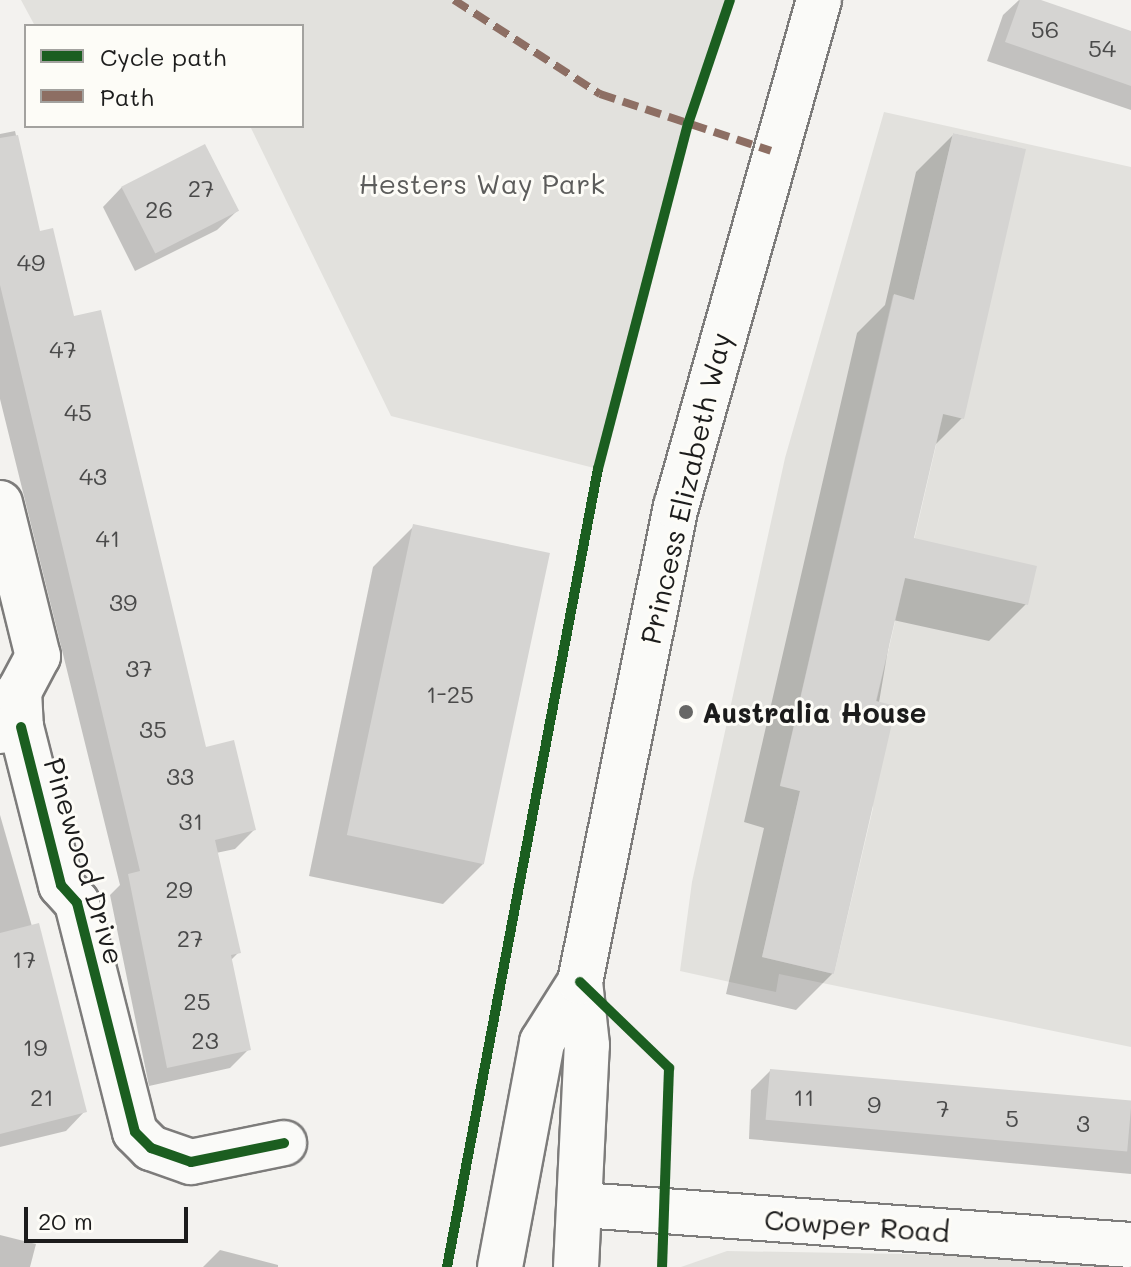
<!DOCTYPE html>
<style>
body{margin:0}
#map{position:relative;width:1131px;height:1267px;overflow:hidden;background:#f3f2ef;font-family:Mali,sans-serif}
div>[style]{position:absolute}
.green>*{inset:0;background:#e2e1dd}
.shadow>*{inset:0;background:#0003}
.building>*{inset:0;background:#d5d4d2;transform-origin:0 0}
.roads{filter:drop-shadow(2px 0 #7d7c7b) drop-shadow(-2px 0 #7d7c7b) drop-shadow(0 2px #7d7c7b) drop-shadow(0 -2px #7d7c7b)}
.street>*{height:44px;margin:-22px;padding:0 22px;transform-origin:22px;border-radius:22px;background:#fafaf8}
.primary>*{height:44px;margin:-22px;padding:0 22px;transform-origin:22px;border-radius:22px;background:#fafaf8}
.quiet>*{height:8px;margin-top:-4px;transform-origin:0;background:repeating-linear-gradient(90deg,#8d6e63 0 16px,transparent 0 24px)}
.cycleway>*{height:10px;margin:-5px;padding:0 5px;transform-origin:5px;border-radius:5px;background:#1b5e20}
.dots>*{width:22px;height:22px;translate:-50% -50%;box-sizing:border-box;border:4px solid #fdfcf7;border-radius:50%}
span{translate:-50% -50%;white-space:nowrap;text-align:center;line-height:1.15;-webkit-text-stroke:6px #fdfcf7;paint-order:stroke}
.number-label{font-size:24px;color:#4a4a4a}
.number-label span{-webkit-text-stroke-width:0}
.park-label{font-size:28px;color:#5c5c5b}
.street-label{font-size:28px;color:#1c1c1c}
.poi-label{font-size:28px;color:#1c1c1c;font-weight:700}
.left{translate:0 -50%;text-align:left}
.legend{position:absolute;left:24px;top:24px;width:280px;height:104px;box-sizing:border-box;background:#fdfcf7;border:2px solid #a3a29f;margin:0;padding:10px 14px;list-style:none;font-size:24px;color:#1c1c1c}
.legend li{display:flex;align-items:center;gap:16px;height:40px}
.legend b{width:40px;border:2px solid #a3a29f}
.scale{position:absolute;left:24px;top:1207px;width:164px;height:36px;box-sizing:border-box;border:4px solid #1c1c1c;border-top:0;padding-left:10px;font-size:24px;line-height:28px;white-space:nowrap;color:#1c1c1c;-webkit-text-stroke:6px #fdfcf7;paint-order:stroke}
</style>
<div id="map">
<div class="green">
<i style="clip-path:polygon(21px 0,730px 0,688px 124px,598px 469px,391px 416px,250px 126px,302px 126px,302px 26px,35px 26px)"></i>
<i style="clip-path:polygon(evenodd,884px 112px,1131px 167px,1131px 1047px,779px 974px,776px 992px,680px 971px,692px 882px,785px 458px,884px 112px,953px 133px,1025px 149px,967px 312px,872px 721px,873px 808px,834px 974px,762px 957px,800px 791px,780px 785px,893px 295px,914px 300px,953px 133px)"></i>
<i style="clip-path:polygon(727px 1251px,1131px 1258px,1131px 1267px,681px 1267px)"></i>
</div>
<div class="shadow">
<i style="clip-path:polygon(1019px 0,1131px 32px,1131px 110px,987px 61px,1003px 15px)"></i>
<i style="clip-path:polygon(15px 131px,38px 233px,73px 319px,204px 750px,254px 830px,235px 849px,216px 853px,238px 953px,230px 961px,249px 1049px,230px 1068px,149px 1086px,110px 895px,120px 885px,0 399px,0 134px)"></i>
<i style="clip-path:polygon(953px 135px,962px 418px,934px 446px,912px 539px,1026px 604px,989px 641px,893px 620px,833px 973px,796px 1010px,726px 994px,764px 828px,744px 822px,857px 333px,885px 305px,916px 172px)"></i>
<i style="clip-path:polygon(122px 187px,237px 211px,217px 230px,135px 271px,103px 207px)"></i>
<i style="clip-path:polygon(414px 526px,484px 863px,443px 904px,309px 876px,373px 567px)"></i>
<i style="clip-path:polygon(0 815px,85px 1111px,66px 1131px,0 1147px)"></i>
<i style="clip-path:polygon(770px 1071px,1131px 1104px,1131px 1174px,749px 1139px,751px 1090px)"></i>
<i style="clip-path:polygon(0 1235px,36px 1244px,30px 1267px,0 1267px)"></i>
<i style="clip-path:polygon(220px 1250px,278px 1265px,278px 1267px,203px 1267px)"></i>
</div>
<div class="building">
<i style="clip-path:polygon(1020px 0,1041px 0,1131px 31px,1131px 86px,1005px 42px)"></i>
<i style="clip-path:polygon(953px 133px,1026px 149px,964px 419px,943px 414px,914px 538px,1037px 566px,1028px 605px,905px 578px,876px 701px,896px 706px,834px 974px,762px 957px,800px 791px,780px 786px,894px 294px,914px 300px)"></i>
<i style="clip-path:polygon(18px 135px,40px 231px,53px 228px,74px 316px,101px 310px,206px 747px,234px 740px,256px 830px,215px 840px,241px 953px,231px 955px,251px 1050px,167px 1068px,128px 874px,140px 871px,0 285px,0 138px)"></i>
<i style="left:205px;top:144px;width:75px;height:94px;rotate:63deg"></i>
<i style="left:413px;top:524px;width:140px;height:318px;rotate:12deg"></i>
<i style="clip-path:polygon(39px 923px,87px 1112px,0 1134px,0 933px)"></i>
<i style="left:770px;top:1069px;width:363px;height:51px;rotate:5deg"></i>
</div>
<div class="roads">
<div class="street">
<i style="left:0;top:503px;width:158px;rotate:76.1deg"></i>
<i style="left:38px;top:656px;width:40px;rotate:118deg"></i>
<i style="left:19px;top:691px;width:36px;rotate:87deg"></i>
<i style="left:21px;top:727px;width:21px;rotate:169deg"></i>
<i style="left:21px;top:727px;width:163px;rotate:75.8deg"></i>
<i style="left:61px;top:885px;width:24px;rotate:48deg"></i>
<i style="left:77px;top:903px;width:236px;rotate:75.8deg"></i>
<i style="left:135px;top:1132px;width:23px;rotate:45deg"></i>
<i style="left:151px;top:1148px;width:42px;rotate:19.3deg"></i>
<i style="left:191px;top:1162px;width:95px;rotate:-11.5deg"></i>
<i style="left:582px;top:1205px;width:550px;rotate:4.17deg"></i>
</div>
<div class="primary">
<i style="left:500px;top:1267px;width:229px;rotate:-79.4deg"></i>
<i style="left:542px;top:1042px;width:71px;rotate:-57.7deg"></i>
<i style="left:576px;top:1267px;width:222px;rotate:-87.2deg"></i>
<i style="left:587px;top:1045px;width:63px;rotate:-96.3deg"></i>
<i style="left:580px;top:982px;width:485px;rotate:-78.6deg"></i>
<i style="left:676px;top:507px;width:527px;rotate:-74.25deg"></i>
</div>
</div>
<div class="quiet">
<i style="left:454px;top:0;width:174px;rotate:32.8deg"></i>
<i style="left:600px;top:94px;width:180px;rotate:18.4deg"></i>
</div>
<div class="cycleway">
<i style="left:21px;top:727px;width:163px;rotate:75.8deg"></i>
<i style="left:61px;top:885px;width:24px;rotate:48deg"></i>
<i style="left:77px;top:903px;width:236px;rotate:75.8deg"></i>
<i style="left:135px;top:1132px;width:23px;rotate:45deg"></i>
<i style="left:151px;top:1148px;width:42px;rotate:19.3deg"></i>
<i style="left:191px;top:1162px;width:95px;rotate:-11.5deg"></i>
<i style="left:580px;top:982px;width:124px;rotate:44deg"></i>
<i style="left:669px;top:1068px;width:199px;rotate:92deg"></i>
<i style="left:447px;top:1267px;width:812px;rotate:-79.29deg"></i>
<i style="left:598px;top:469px;width:357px;rotate:-75.4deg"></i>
<i style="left:688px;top:124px;width:131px;rotate:-71.3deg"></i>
</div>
<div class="dots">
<i style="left:686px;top:712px;background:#676766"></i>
</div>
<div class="number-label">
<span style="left:1045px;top:29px">56</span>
<span style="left:1102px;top:48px">54</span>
<span style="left:201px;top:188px">27</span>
<span style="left:159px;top:209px">26</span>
<span style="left:31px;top:262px">49</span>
<span style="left:63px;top:349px">47</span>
<span style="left:78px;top:412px">45</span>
<span style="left:93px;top:476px">43</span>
<span style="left:108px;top:538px">41</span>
<span style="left:123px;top:602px">39</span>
<span style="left:139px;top:668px">37</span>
<span style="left:450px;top:694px">1-25</span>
<span style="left:153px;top:729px">35</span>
<span style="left:180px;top:776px">33</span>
<span style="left:191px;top:821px">31</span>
<span style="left:179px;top:889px">29</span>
<span style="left:190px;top:938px">27</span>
<span style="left:24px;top:959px">17</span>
<span style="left:197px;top:1001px">25</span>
<span style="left:205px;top:1040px">23</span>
<span style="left:35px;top:1047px">19</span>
<span style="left:42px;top:1097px">21</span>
<span style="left:804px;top:1097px">11</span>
<span style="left:874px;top:1104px">9</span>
<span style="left:943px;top:1108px">7</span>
<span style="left:1012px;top:1118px">5</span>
<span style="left:1083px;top:1123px">3</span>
</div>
<div class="park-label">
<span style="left:482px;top:183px">Hesters Way Park</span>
</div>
<div class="street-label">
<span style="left:685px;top:488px;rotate:-77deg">Princess Elizabeth Way</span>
<span style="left:85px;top:861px;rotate:73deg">Pinewood Drive</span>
<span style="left:857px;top:1225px;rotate:4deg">Cowper Road</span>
</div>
<div class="poi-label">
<span class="left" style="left:702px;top:712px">Australia House</span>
</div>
<ul class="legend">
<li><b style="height:10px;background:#1b5e20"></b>Cycle path</li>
<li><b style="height:10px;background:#8d6e63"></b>Path</li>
</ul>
<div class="scale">20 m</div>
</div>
